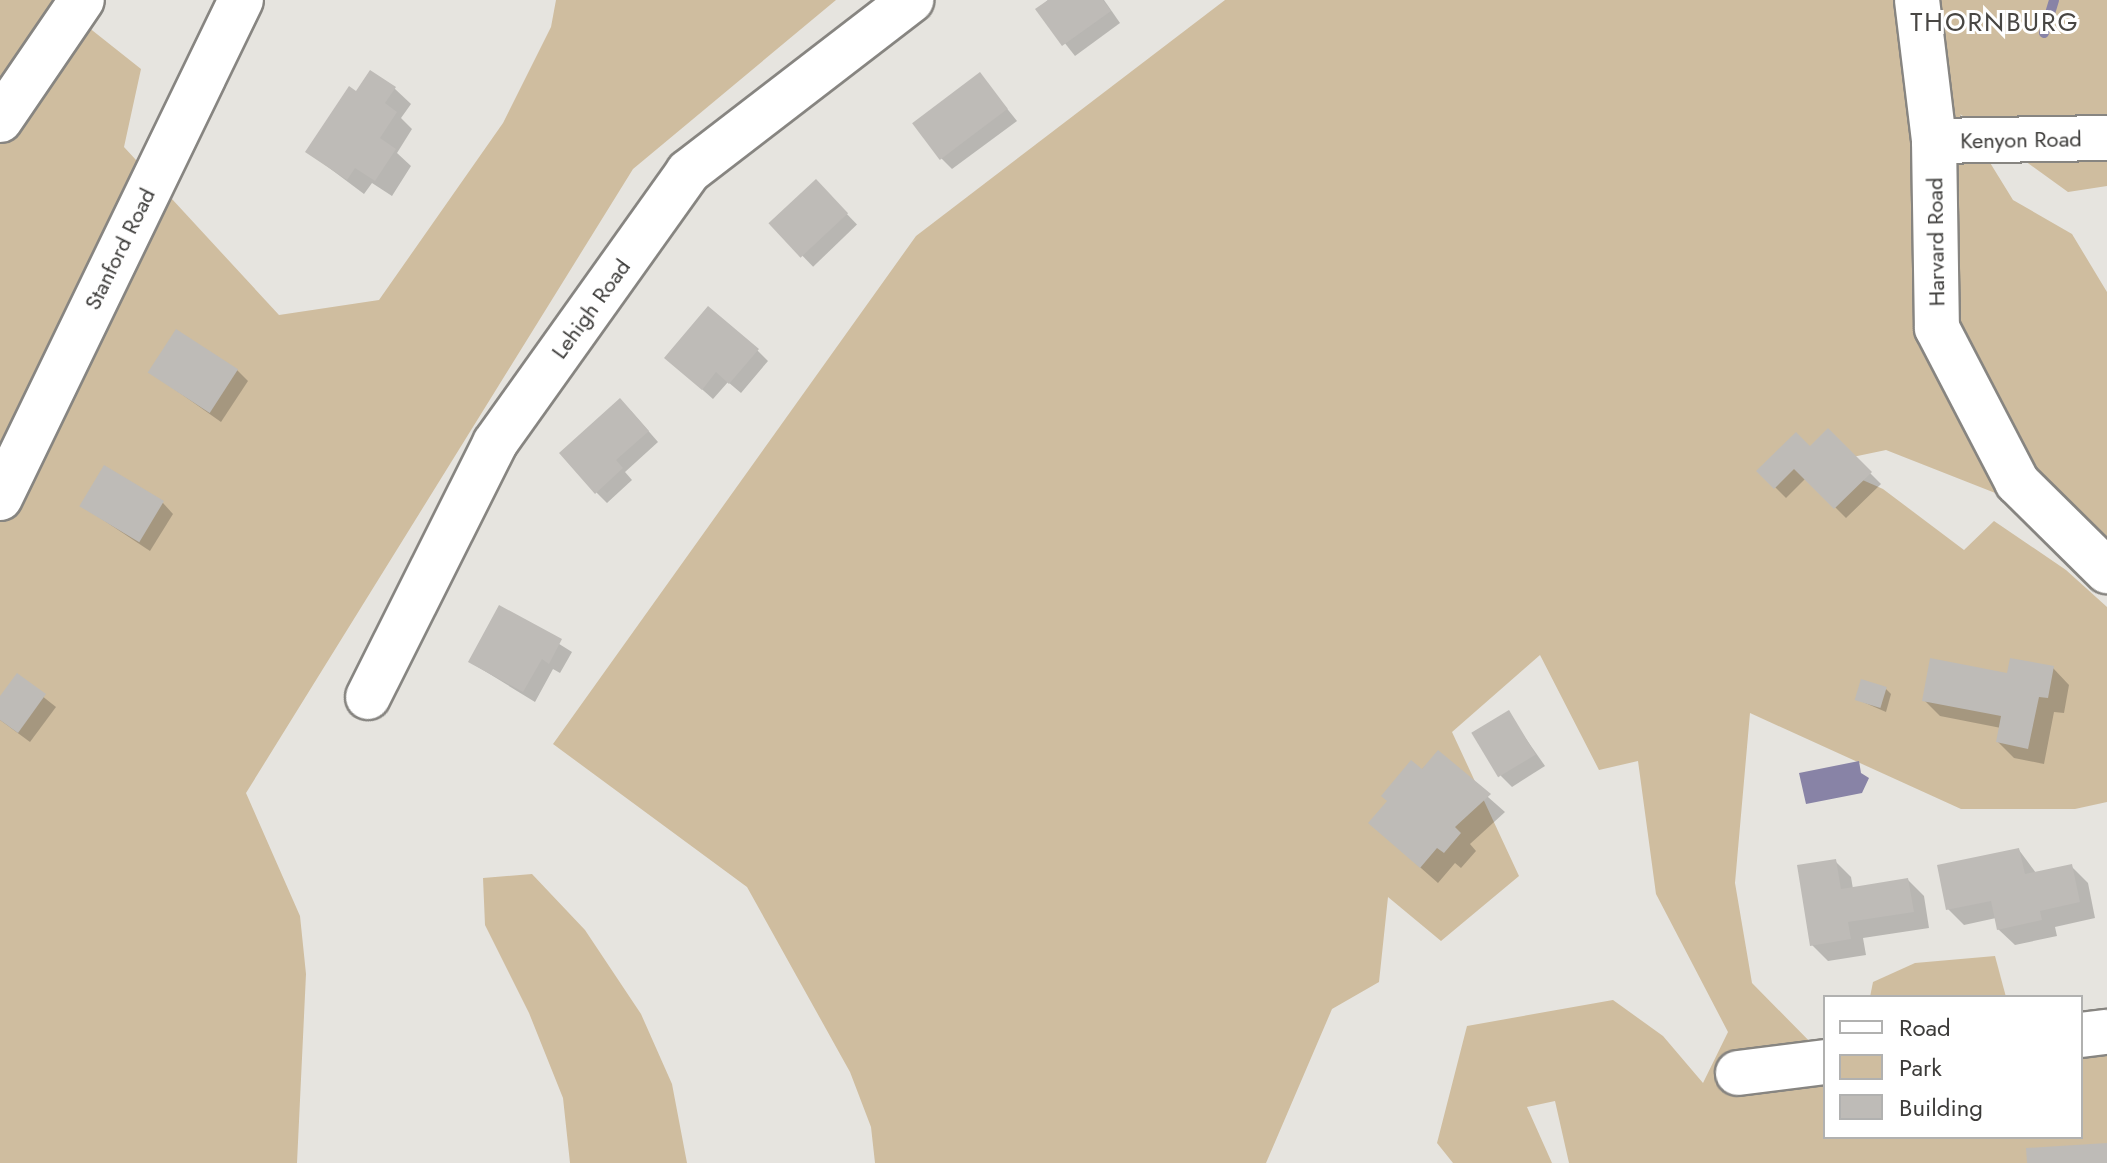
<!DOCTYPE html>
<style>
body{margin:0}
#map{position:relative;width:2107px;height:1163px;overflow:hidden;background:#e6e4df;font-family:Jost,sans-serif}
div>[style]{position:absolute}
.green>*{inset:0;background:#cfbd9f}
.water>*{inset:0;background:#8883a6}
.shadow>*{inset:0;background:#0003;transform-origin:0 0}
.stream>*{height:10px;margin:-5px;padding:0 5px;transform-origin:5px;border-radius:5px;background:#8883a6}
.building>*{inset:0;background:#bebbb7;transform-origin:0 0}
.roads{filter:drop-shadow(2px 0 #878581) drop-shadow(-2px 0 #878581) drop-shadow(0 2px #878581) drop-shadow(0 -2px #878581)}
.minor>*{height:44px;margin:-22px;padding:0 22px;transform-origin:22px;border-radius:22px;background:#fff}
span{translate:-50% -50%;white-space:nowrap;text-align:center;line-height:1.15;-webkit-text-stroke:6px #fff;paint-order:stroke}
.street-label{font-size:22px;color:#3d3c3a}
.quarter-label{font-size:26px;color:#484643;letter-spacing:2px}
.legend{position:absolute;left:1823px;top:995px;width:260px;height:144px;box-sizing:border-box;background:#fff;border:2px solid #b1b1b0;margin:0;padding:10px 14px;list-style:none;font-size:24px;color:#3d3c3a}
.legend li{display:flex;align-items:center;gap:16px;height:40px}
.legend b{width:40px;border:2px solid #b1b1b0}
</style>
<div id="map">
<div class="green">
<i style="clip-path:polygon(0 0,54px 0,141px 69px,124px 147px,279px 315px,379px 300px,503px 123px,551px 27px,556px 0,836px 0,633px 169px,246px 793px,300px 916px,306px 974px,297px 1163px,0 1163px)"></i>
<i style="clip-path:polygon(1225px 0,2107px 0,2107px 186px,2068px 192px,1960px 114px,2013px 200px,2072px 234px,2107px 292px,2107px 537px,1886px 450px,1824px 463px,1883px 489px,1964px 550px,1994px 521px,2066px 570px,2107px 607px,2107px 802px,2075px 809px,1961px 809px,1750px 713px,1735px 883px,1752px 983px,1825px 1057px,1825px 1137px,2081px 1137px,2081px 1051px,2107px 1048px,2107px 1163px,1569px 1163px,1555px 1101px,1527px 1107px,1552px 1163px,1453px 1163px,1437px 1143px,1467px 1026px,1613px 1000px,1663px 1036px,1703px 1083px,1728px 1032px,1656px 894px,1638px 761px,1599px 770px,1540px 655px,1452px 732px,1519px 876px,1441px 941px,1388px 897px,1379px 982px,1332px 1009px,1266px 1163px,875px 1163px,871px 1127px,850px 1072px,747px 887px,553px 744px,916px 236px)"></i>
<i style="clip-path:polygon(532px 874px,585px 930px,641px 1014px,672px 1084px,687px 1163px,570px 1163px,563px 1098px,529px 1013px,485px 925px,483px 878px)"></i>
<i style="clip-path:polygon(1995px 956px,2006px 997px,1870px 997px,1873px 982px,1915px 963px)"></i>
</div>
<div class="water">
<i style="clip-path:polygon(1859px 761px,1861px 773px,1869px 778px,1862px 793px,1806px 804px,1799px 773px)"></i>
</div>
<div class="shadow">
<i style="clip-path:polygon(1048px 0,1104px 0,1120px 23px,1075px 56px,1038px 9px)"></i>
<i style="clip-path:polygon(980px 75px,1017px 121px,952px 169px,941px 158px)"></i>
<i style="clip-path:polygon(394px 88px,411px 104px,401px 118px,412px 129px,397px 153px,411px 166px,392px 196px,372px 183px,364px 194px,308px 152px,357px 94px)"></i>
<i style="left:816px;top:182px;width:59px;height:61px;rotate:46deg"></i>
<i style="clip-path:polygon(757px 350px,768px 361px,741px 393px,728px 382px,713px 399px,678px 368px)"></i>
<i style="clip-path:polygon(237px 370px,248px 381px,221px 422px,150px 372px)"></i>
<i style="clip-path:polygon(631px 411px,658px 442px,625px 472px,632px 480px,607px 503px,596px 492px)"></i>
<i style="clip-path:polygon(1828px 431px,1881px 484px,1846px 518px,1806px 478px,1786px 498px,1759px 471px,1810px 449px)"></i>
<i style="clip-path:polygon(163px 503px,173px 514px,150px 551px,82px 506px)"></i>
<i style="clip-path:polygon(500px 607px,572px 652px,560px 673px,553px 669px,535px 702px,470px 662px)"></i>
<i style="clip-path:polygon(2053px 668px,2069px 685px,2064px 713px,2054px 712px,2044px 764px,2014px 758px,1998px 742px,2001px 728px,1940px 716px,1924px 700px)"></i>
<i style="clip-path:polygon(17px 676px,56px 707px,30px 742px,0 720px,0 699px)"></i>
<i style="clip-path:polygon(1886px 689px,1891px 694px,1886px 712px,1856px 699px)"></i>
<i style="clip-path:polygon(1508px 713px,1545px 766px,1512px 787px,1501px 776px)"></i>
<i style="clip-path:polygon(1438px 753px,1505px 812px,1470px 844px,1476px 851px,1461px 868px,1455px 863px,1438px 883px,1370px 823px)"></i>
<i style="clip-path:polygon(2019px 850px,2036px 873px,2071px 866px,2088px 883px,2095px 918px,2055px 927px,2057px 936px,2015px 945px,1998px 929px,1996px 918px,1964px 925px,1948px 909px)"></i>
<i style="clip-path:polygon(1835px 861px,1851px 877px,1853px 889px,1908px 880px,1924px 896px,1929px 928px,1863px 938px,1866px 955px,1828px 961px,1812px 945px)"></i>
</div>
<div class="stream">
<i style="left:2044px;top:33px;width:34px;rotate:-73deg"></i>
</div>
<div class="building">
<i style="clip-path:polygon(1048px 0,1103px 0,1111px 11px,1062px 46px,1035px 9px)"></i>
<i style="clip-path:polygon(370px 70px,396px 87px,385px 103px,397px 112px,380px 138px,396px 149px,375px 181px,355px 168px,347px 180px,305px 152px,349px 86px,356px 91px)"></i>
<i style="left:980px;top:72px;width:46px;height:85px;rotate:53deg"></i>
<i style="left:816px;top:179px;width:47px;height:65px;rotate:47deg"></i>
<i style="clip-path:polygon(708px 306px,759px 349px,729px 384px,716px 372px,702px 390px,664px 358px)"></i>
<i style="left:176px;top:329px;width:74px;height:52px;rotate:33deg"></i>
<i style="clip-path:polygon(620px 398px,649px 431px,616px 460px,623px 468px,595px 494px,559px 453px)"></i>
<i style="clip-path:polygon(1828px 428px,1872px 472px,1834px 509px,1794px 469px,1774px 489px,1756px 471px,1796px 432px,1810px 446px)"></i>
<i style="left:104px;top:465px;width:70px;height:48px;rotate:31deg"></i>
<i style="clip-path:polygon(499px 605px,562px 639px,549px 664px,542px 659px,523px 692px,468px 662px)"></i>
<i style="clip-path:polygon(1930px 658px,2007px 673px,2010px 658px,2054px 666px,2048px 698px,2039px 697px,2028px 749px,1996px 742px,2001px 716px,1922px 701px)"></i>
<i style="clip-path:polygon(17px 673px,46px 694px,18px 733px,0 720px,0 696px)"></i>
<i style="left:1861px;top:679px;width:27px;height:22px;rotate:17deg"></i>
<i style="left:1509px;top:710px;width:52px;height:44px;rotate:59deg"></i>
<i style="clip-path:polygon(1438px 750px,1491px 794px,1455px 827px,1461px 833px,1444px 853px,1437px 848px,1420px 868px,1368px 823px,1387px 801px,1381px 796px,1411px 760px,1422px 769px)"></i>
<i style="clip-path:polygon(2019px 848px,2025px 874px,2072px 864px,2080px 902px,2040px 911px,2042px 920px,1997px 930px,1991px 901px,1946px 910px,1937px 865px)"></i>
<i style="clip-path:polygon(1836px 859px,1841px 889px,1908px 878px,1914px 912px,1848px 922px,1851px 939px,1810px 946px,1797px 865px)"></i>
<i style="clip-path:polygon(2107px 1143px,2107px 1163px,2027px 1163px,2026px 1148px)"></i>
</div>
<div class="roads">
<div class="minor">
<i style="left:1917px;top:0;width:142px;rotate:83.1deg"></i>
<i style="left:1934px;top:141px;width:187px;rotate:89.1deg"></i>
<i style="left:1937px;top:328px;width:174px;rotate:62.5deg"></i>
<i style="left:2017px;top:482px;width:127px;rotate:44.7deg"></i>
<i style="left:0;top:120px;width:145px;rotate:-55.7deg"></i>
<i style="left:1934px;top:141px;width:173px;rotate:-1deg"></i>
<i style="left:0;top:498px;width:553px;rotate:-64.18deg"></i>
<i style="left:368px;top:697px;width:284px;rotate:-63.4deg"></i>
<i style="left:495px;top:443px;width:333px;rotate:-54.5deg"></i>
<i style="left:688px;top:172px;width:282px;rotate:-37.6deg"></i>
<i style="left:2081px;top:1035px;width:26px;rotate:-7deg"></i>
<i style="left:1738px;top:1073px;width:88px;rotate:-7.2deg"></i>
</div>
</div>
<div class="street-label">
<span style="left:2021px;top:140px;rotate:-1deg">Kenyon Road</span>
<span style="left:1936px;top:242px;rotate:-91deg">Harvard Road</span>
<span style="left:120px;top:249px;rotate:-64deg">Stanford Road</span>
<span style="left:591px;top:309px;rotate:-54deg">Lehigh Road</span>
</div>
<div class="quarter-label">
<span style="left:1995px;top:23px">THORNBURG</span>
</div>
<ul class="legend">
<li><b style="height:10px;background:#fff"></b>Road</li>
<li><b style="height:22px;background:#cfbd9f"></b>Park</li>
<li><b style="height:22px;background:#bebbb7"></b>Building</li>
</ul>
</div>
